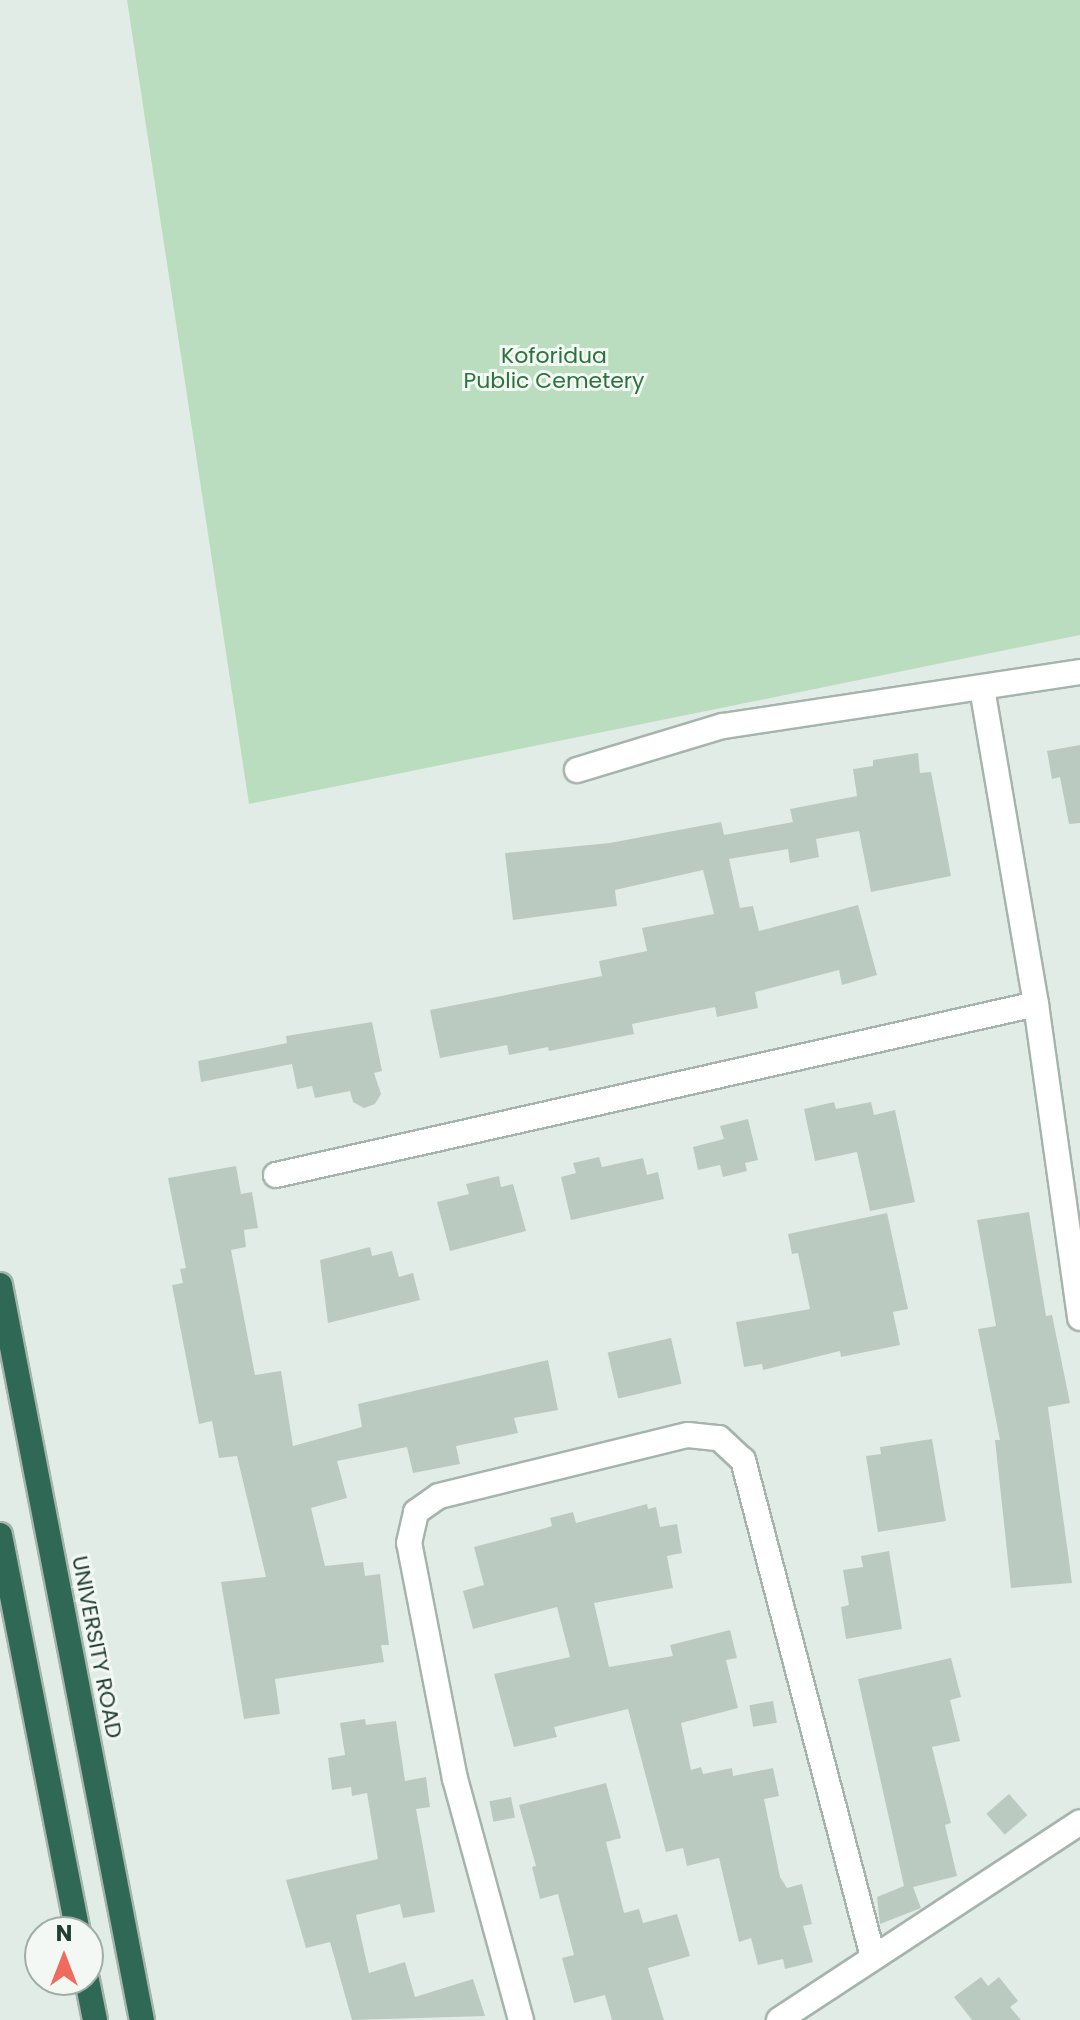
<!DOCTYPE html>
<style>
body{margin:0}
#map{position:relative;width:1080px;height:2020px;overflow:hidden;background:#e2ece6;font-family:Poppins,sans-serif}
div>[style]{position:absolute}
.green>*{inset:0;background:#bbddbf}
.building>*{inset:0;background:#bacac1;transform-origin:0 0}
.roads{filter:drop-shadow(2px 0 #a5b4ac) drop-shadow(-2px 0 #a5b4ac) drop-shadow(0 2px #a5b4ac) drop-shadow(0 -2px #a5b4ac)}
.street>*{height:24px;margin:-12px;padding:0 12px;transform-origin:12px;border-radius:12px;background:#fff}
.highway>*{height:24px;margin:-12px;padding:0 12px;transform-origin:12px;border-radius:12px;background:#2f6854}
span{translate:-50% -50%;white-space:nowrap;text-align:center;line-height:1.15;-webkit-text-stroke:6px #f3f8f5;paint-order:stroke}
.park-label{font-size:22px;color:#2d733e}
.street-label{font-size:22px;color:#223d32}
.north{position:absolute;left:24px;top:1916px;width:80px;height:80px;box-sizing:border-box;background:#f3f8f5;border:2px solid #9fada7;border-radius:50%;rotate:0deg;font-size:22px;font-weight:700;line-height:32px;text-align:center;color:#223d32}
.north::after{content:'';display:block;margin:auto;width:28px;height:36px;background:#ef6b5d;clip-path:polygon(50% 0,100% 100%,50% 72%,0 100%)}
</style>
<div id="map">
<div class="green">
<i style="clip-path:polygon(127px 0,1080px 0,1080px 635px,249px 804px)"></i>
</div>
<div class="building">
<i style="clip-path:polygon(1080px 745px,1080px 823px,1069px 824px,1060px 777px,1052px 779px,1047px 751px)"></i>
<i style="clip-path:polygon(918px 753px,920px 773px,931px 772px,951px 876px,871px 892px,859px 831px,816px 839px,819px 857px,790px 863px,788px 849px,729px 859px,740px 908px,753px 906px,759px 931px,858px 905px,877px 975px,842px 985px,839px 970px,755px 992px,758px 1008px,717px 1017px,715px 1007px,632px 1024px,634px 1034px,549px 1051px,548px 1047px,509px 1055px,507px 1045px,440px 1058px,430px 1010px,602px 976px,599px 961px,647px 951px,642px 928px,714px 914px,703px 870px,615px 890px,617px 906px,513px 920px,505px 853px,610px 843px,721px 822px,724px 835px,793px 822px,790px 809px,857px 796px,853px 769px,873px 766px,873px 760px)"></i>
<i style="clip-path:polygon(372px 1022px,382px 1071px,374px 1073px,381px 1094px,375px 1104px,364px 1108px,353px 1102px,350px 1091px,315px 1098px,312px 1086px,297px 1089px,292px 1064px,201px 1082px,198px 1061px,287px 1043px,286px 1036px)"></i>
<i style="clip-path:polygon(834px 1102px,836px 1109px,871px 1102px,874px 1115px,895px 1110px,915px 1202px,870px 1211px,857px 1152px,815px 1161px,804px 1109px)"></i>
<i style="clip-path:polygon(748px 1119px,758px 1160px,745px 1163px,747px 1171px,723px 1177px,720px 1165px,698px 1170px,693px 1147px,724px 1139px,720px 1126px)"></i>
<i style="clip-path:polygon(599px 1157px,602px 1167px,643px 1158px,647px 1175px,658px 1172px,664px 1199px,571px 1220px,561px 1177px,576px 1173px,573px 1163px)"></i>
<i style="clip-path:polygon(236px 1166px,241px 1194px,252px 1192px,258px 1228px,244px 1230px,246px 1247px,231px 1250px,255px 1375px,281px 1371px,293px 1446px,362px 1427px,358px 1404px,548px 1360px,558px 1410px,514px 1418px,518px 1433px,456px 1446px,460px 1464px,413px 1473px,407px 1447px,337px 1461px,347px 1498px,311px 1508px,325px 1566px,363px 1562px,365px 1576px,380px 1574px,389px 1645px,381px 1645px,384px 1662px,275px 1679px,280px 1714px,244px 1719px,221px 1582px,266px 1577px,237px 1456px,219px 1458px,212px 1421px,199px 1424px,172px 1285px,183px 1283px,180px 1269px,186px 1268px,168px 1178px)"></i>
<i style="clip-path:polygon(499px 1176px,501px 1187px,513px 1184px,526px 1231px,450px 1251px,437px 1202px,469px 1194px,466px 1184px)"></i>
<i style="clip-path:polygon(1029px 1212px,1046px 1316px,1052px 1315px,1070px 1403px,1048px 1407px,1072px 1583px,1011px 1588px,995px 1440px,1000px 1440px,978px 1329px,996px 1326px,977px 1220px)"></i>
<i style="clip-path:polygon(887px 1213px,908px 1309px,893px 1312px,900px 1345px,841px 1357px,840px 1351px,763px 1370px,762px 1364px,744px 1367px,736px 1322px,810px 1309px,798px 1253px,792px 1254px,788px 1234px)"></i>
<i style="clip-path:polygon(370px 1247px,372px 1256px,392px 1251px,399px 1277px,413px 1273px,420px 1300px,328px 1323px,320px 1260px)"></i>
<i style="left:671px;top:1338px;width:47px;height:65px;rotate:77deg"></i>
<i style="clip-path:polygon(932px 1439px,946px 1521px,878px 1532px,866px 1456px,881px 1454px,880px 1447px)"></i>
<i style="clip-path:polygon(647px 1504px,648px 1509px,656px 1507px,660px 1527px,677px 1524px,682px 1553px,667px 1556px,673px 1588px,594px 1603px,609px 1667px,673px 1656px,670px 1645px,730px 1630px,737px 1658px,726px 1660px,738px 1708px,681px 1723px,691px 1770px,701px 1767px,703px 1774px,732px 1768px,733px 1776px,773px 1768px,779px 1796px,764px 1799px,780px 1877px,787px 1888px,802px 1884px,812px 1924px,803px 1926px,813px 1962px,785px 1969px,783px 1959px,758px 1965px,751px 1938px,739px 1942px,719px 1858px,687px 1866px,683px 1848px,666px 1852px,628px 1709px,554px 1727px,557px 1737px,514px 1747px,494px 1674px,570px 1657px,557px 1607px,473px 1629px,463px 1591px,484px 1585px,474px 1547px,539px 1530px,552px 1526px,550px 1518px,573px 1512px,576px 1523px)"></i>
<i style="clip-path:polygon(889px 1551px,902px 1629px,846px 1639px,841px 1607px,849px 1605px,843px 1570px,863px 1567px,861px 1556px)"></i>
<i style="clip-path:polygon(951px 1658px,961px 1697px,950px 1700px,960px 1741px,932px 1747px,951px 1823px,945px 1825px,957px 1876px,913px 1887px,921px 1908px,880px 1924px,877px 1897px,904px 1886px,858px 1679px)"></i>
<i style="left:773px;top:1701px;width:22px;height:24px;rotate:80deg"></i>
<i style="clip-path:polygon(365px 1719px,366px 1725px,396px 1721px,405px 1781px,426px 1777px,430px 1807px,416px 1809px,435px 1912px,403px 1918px,400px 1904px,356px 1915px,369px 1973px,405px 1962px,415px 1997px,473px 1979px,485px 2016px,352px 2020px,330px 1942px,306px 1948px,286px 1880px,378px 1859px,367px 1793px,352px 1796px,351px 1787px,332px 1790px,328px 1758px,345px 1755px,340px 1723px)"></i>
<i style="clip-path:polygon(606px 1783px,621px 1838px,606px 1842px,624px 1913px,639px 1909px,643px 1923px,677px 1914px,690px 1956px,648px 1968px,664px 2020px,612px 2020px,605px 1995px,574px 2003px,562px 1958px,574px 1955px,558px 1894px,540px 1899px,532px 1867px,536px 1866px,519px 1805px)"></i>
<i style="left:1009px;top:1794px;width:28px;height:30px;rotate:49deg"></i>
<i style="left:511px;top:1797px;width:21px;height:22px;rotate:79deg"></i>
<i style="clip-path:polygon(981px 1977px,988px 1986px,999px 1977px,1018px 2001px,1010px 2007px,1021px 2020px,972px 2020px,954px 1997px)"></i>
</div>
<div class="roads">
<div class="street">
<i style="left:982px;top:688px;width:321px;rotate:80.3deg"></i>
<i style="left:1036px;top:1004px;width:317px;rotate:82deg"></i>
<i style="left:577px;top:770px;width:152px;rotate:-16.8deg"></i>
<i style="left:723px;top:726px;width:361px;rotate:-8.6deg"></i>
<i style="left:276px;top:1175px;width:779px;rotate:-12.68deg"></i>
<i style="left:521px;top:2020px;width:250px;rotate:-105.3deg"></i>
<i style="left:455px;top:1779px;width:240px;rotate:-101deg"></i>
<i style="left:409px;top:1543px;width:32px;rotate:-77deg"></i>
<i style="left:416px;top:1512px;width:28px;rotate:-35deg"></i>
<i style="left:439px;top:1496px;width:256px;rotate:-13.8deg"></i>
<i style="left:688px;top:1435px;width:31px;rotate:6deg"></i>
<i style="left:719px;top:1438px;width:33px;rotate:43deg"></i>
<i style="left:743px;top:1460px;width:514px;rotate:75.34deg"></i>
<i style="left:779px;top:2020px;width:360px;rotate:-33.3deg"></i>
</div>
<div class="highway">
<i style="left:0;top:1285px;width:749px;rotate:79.07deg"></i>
<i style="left:0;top:1535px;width:405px;rotate:78.9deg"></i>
<i style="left:87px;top:1980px;width:41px;rotate:78.7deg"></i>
</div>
</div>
<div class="park-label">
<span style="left:554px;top:368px">Koforidua<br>Public Cemetery</span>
</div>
<div class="street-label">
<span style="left:97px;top:1647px;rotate:79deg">UNIVERSITY ROAD</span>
</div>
<div class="north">N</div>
</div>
